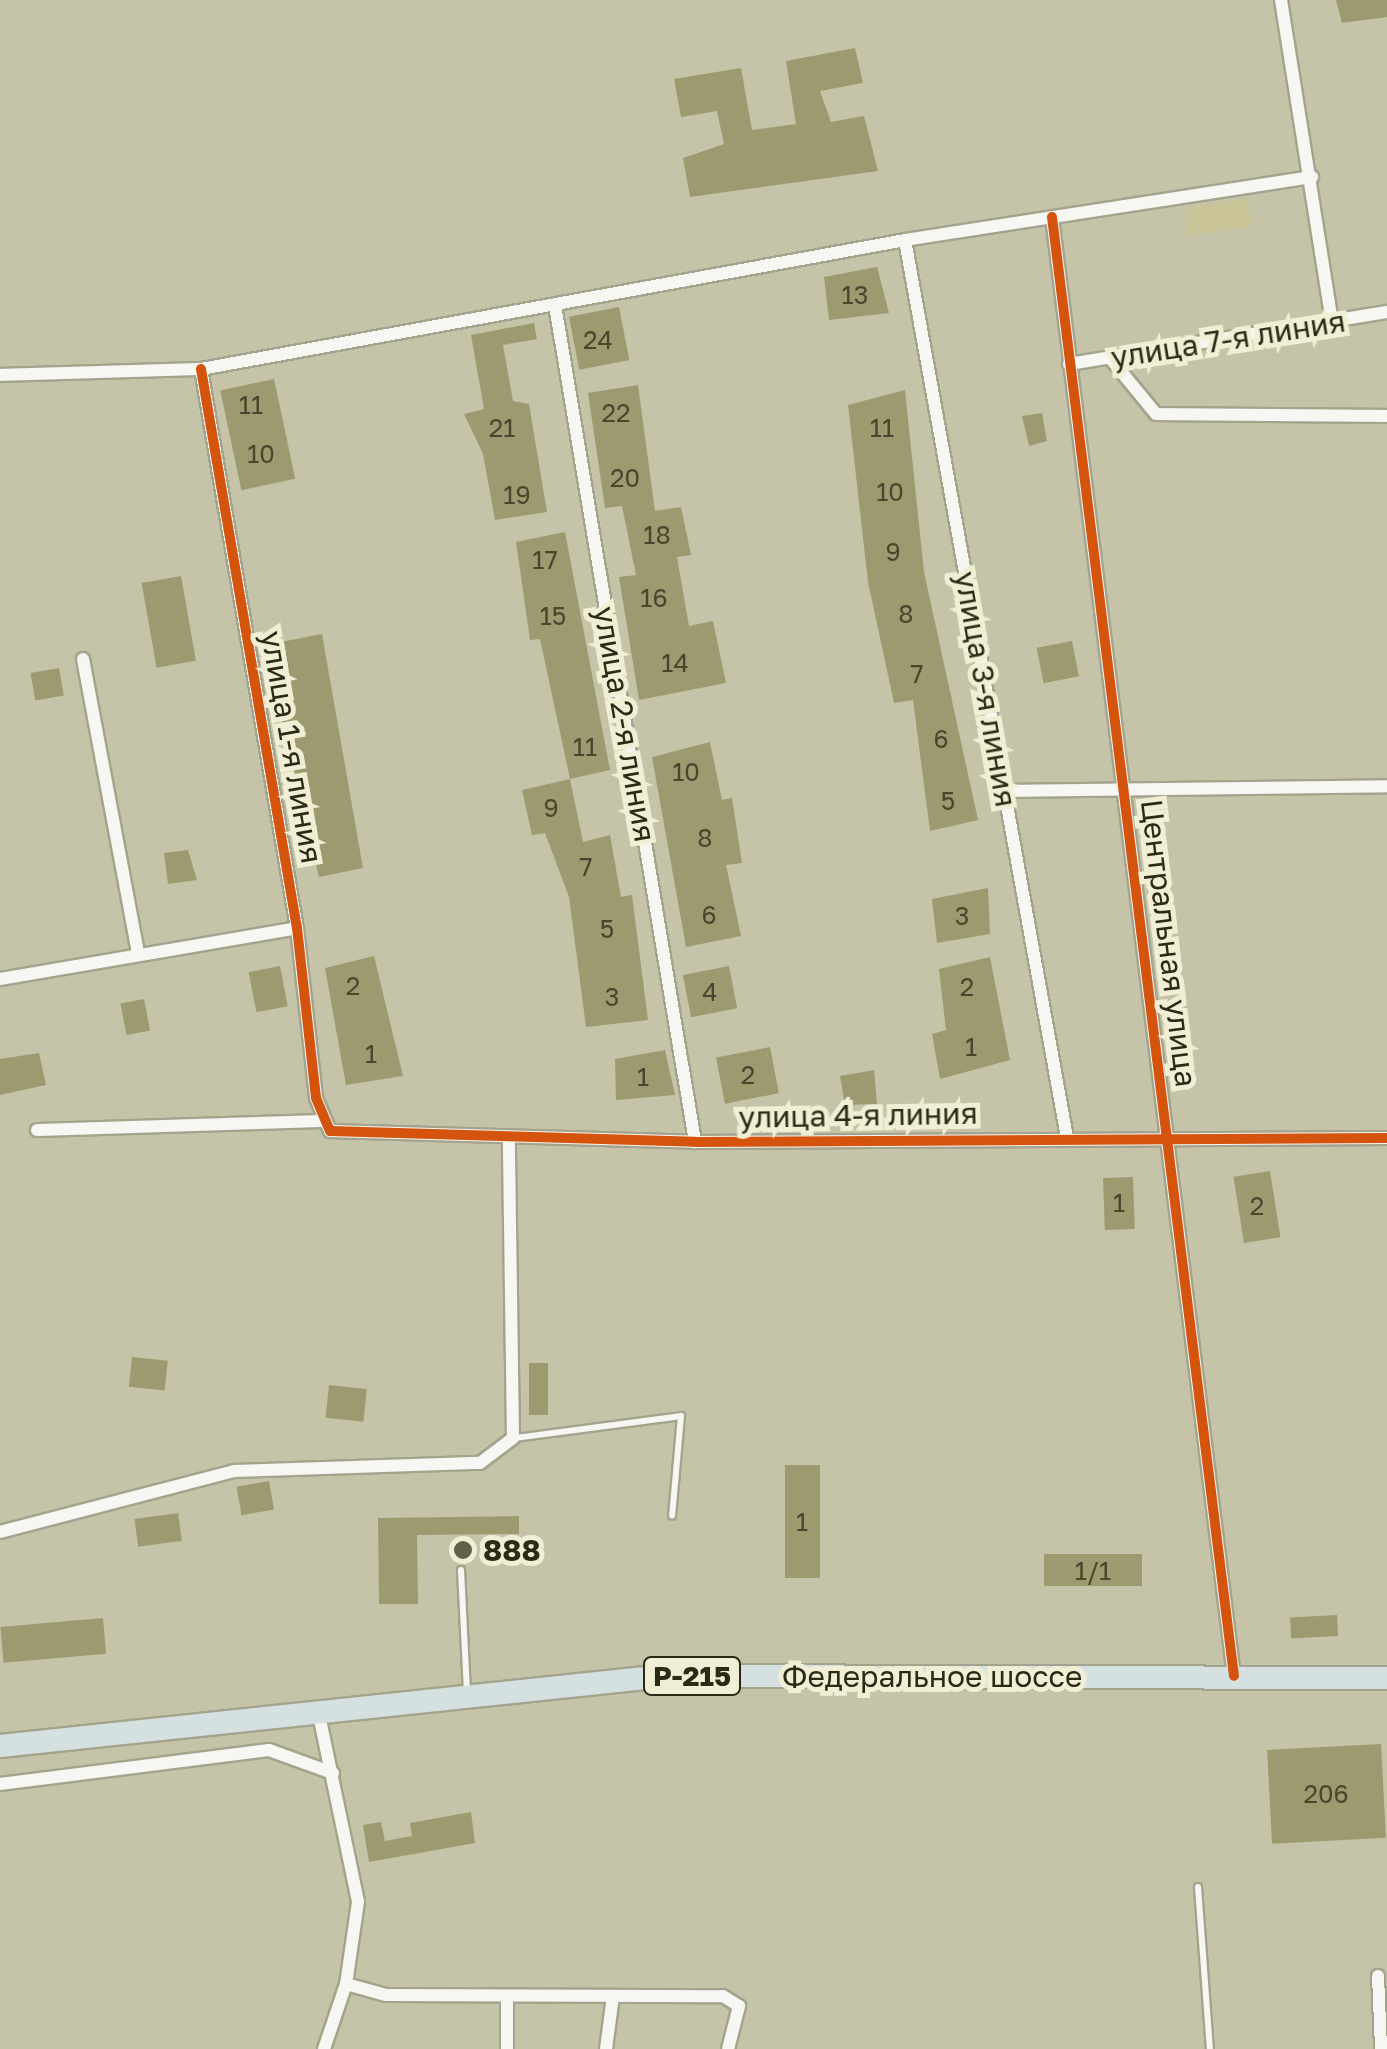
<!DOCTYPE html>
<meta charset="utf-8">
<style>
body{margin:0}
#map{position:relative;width:1387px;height:2049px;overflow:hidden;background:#c6c4a8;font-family:"Golos Text",sans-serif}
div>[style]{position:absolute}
.built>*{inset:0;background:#c9c598;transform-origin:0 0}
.building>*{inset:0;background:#9d9a70;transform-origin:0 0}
.roads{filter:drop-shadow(2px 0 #a4a38d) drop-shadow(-2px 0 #a4a38d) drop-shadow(0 2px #a4a38d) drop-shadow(0 -2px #a4a38d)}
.lane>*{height:6px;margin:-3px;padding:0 3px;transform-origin:3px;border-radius:3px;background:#f6f6f2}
.street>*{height:12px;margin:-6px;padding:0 6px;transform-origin:6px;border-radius:6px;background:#f6f6f2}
.highway>*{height:22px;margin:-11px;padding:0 11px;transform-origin:11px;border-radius:11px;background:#d5e1e1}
.cycleway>*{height:10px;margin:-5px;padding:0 5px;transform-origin:5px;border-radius:5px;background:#d5540d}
.dots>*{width:28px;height:28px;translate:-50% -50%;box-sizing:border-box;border:5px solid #f0eed4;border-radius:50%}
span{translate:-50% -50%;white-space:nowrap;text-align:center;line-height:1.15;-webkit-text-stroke:10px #f0eed4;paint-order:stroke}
.number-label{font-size:25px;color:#48462c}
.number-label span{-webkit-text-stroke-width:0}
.shield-label span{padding:2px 8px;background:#f0eed4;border:2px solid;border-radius:8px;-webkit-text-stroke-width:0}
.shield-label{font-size:28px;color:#2c2a16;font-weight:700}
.street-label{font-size:30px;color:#2c2a16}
.poi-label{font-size:30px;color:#2c2a16;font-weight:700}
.left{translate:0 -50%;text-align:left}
</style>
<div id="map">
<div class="built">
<i style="left:1248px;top:199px;width:28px;height:64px;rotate:82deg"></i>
</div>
<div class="building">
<i style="clip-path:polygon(1336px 0,1387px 0,1387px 17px,1342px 23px)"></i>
<i style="clip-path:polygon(855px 48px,863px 83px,820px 91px,831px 122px,864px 116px,878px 171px,690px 197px,683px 158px,724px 144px,717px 111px,681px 117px,674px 79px,741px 68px,752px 130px,796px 124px,786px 61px)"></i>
<i style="clip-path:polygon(877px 267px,889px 313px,829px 320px,824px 277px)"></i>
<i style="left:619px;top:307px;width:54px;height:51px;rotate:79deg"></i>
<i style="clip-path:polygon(534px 323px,537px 339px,503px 345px,513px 401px,529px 404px,547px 512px,495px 520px,483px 454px,464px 414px,484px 409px,471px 335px)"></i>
<i style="left:274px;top:379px;width:102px;height:55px;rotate:78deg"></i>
<i style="clip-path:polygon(638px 385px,655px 511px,681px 507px,691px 555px,677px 557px,689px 626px,713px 621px,726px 683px,639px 700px,619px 577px,636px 575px,622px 506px,605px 508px,588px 393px)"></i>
<i style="clip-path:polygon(905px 390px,924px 572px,978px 820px,930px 831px,913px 700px,894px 703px,868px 582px,848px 405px)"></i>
<i style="clip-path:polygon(1042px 413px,1047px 441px,1029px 446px,1022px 416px)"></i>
<i style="clip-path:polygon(565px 532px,610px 770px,570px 779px,540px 639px,530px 640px,516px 542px)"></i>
<i style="left:181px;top:576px;width:86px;height:40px;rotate:80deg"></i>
<i style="clip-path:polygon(322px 634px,363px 868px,319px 877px,265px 645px)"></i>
<i style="left:1072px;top:641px;width:36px;height:36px;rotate:79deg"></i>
<i style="left:59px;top:668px;width:28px;height:29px;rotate:80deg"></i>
<i style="clip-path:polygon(710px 742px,722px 800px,732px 798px,742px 863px,726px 865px,741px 936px,686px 947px,652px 757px)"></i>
<i style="clip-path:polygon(570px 779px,583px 842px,610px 835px,621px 897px,632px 895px,648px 1020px,586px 1027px,569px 897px,545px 833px,532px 835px,522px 790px)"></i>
<i style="clip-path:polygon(188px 850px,197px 880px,168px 884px,164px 853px)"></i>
<i style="clip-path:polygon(988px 888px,990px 934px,937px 943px,932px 899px)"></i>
<i style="clip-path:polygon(374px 956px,403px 1076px,346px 1085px,325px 968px)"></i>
<i style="clip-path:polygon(990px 957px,1010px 1060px,940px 1079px,932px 1034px,946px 1030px,939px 969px)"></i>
<i style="left:280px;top:966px;width:41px;height:32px;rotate:79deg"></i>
<i style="left:729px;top:966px;width:43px;height:47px;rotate:79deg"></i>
<i style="left:144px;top:999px;width:32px;height:24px;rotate:79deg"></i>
<i style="left:770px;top:1047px;width:47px;height:55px;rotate:79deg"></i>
<i style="clip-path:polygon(665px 1050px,675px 1095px,616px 1100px,615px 1059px)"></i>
<i style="clip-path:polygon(39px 1053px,46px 1085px,0 1095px,0 1059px)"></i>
<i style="clip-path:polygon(874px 1070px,877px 1104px,845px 1105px,840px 1076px)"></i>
<i style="left:1270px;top:1171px;width:67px;height:37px;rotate:81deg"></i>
<i style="left:1133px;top:1177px;width:52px;height:30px;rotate:88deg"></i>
<i style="left:132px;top:1357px;width:36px;height:30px;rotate:6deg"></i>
<i style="left:529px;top:1363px;width:19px;height:52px"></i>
<i style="left:329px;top:1385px;width:38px;height:33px;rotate:6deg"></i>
<i style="left:785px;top:1465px;width:35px;height:113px"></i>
<i style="left:269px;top:1481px;width:29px;height:33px;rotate:80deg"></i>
<i style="left:178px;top:1513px;width:28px;height:44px;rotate:82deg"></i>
<i style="clip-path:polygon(519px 1516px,519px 1534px,417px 1535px,418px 1604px,379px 1604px,378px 1518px)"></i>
<i style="left:1142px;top:1554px;width:32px;height:98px;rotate:90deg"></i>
<i style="left:1337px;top:1615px;width:21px;height:47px;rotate:87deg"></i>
<i style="left:103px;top:1618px;width:36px;height:103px;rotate:85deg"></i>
<i style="left:1381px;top:1744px;width:94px;height:114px;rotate:87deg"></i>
<i style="clip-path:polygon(471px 1812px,475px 1843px,369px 1862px,363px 1825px,381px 1822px,385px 1841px,412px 1836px,410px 1823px)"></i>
</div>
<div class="roads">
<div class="lane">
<i style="left:515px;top:1438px;width:167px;rotate:-7.5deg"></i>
<i style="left:681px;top:1416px;width:100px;rotate:95.1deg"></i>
<i style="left:461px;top:1570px;width:122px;rotate:87.2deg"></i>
<i style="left:1198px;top:1887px;width:162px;rotate:85.8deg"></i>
</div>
<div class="street">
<i style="left:1281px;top:0;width:326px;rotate:81deg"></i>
<i style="left:1052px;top:217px;width:1470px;rotate:82.89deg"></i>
<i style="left:905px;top:240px;width:912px;rotate:79.77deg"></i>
<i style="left:555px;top:305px;width:849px;rotate:80.5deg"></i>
<i style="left:1110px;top:358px;width:72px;rotate:50.6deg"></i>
<i style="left:1156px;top:414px;width:231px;rotate:0.5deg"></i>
<i style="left:1069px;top:364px;width:322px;rotate:-9.3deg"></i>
<i style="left:201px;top:369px;width:567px;rotate:80.26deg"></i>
<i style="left:297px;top:928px;width:171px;rotate:83.6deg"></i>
<i style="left:316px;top:1098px;width:36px;rotate:67deg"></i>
<i style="left:330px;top:1131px;width:365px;rotate:1.7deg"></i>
<i style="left:695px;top:1142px;width:692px;rotate:-0.33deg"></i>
<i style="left:0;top:375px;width:201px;rotate:-1.7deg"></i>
<i style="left:201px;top:369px;width:716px;rotate:-10.38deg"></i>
<i style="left:905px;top:240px;width:412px;rotate:-8.8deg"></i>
<i style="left:83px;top:659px;width:300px;rotate:79.4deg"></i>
<i style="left:1005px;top:791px;width:382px;rotate:-0.7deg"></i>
<i style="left:0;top:979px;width:301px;rotate:-9.7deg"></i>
<i style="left:37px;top:1130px;width:285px;rotate:-1.8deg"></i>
<i style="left:0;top:1532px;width:242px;rotate:-14.6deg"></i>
<i style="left:234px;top:1471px;width:246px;rotate:-1.9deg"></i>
<i style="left:480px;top:1463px;width:41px;rotate:-37.1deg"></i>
<i style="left:513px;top:1438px;width:298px;rotate:-90.8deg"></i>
<i style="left:318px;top:1710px;width:196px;rotate:78.2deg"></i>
<i style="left:358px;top:1902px;width:83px;rotate:98.3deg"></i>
<i style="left:346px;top:1984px;width:69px;rotate:108.7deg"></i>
<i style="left:0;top:1784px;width:271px;rotate:-7.2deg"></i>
<i style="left:269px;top:1750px;width:68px;rotate:19.8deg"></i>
<i style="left:1378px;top:1976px;width:73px;rotate:87.6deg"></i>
<i style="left:346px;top:1984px;width:41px;rotate:15.4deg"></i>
<i style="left:386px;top:1995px;width:337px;rotate:0.2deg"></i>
<i style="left:723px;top:1996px;width:19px;rotate:32deg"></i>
<i style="left:739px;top:2006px;width:44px;rotate:104.3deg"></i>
<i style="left:507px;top:1997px;width:52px;rotate:90deg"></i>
<i style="left:606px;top:2049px;width:53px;rotate:-82.5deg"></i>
</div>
<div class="highway">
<i style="left:0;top:1746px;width:668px;rotate:-6.02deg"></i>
<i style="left:664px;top:1676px;width:723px;rotate:0.16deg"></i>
</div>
</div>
<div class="cycleway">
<i style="left:1052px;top:217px;width:1470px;rotate:82.89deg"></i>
<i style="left:201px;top:369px;width:567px;rotate:80.26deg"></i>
<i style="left:297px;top:928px;width:171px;rotate:83.6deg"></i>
<i style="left:316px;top:1098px;width:36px;rotate:67deg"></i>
<i style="left:330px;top:1131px;width:365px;rotate:1.7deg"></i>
<i style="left:695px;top:1142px;width:692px;rotate:-0.33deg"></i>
</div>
<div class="dots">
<i style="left:463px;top:1550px;background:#626049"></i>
</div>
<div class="number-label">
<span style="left:855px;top:295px">13</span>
<span style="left:598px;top:340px">24</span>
<span style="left:251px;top:405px">11</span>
<span style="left:616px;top:413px">22</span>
<span style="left:502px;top:428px">21</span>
<span style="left:882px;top:428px">11</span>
<span style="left:261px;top:454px">10</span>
<span style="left:625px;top:478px">20</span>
<span style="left:890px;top:492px">10</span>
<span style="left:517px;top:495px">19</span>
<span style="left:657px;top:535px">18</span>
<span style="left:893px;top:552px">9</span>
<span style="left:545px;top:560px">17</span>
<span style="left:654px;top:598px">16</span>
<span style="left:906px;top:614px">8</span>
<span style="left:553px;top:616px">15</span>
<span style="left:675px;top:663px">14</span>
<span style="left:917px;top:674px">7</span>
<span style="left:941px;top:739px">6</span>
<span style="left:585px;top:747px">11</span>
<span style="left:686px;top:772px">10</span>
<span style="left:948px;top:801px">5</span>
<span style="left:551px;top:808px">9</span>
<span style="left:705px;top:838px">8</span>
<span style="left:586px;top:867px">7</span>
<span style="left:709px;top:915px">6</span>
<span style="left:962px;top:916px">3</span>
<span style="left:607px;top:929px">5</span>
<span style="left:353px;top:986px">2</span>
<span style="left:967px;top:987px">2</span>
<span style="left:710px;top:992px">4</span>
<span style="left:612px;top:997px">3</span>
<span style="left:971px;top:1047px">1</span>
<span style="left:371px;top:1054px">1</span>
<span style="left:748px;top:1075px">2</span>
<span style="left:643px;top:1077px">1</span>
<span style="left:1119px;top:1203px">1</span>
<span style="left:1257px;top:1206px">2</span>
<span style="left:802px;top:1522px">1</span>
<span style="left:1093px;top:1571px">1/1</span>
<span style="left:1326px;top:1794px">206</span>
</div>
<div class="shield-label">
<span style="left:692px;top:1676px">Р-215</span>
</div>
<div class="street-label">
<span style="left:1228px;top:339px;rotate:-9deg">улица 7-я линия</span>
<span style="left:986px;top:689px;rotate:80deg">улица 3-я линия</span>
<span style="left:625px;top:724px;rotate:80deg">улица 2-я линия</span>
<span style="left:292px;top:747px;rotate:80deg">улица 1-я линия</span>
<span style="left:1169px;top:943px;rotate:83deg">Центральная улица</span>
<span style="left:858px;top:1115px;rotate:-1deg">улица 4-я линия</span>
<span style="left:932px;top:1676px">Федеральное шоссе</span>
</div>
<div class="poi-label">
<span class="left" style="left:483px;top:1550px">888</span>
</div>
</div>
